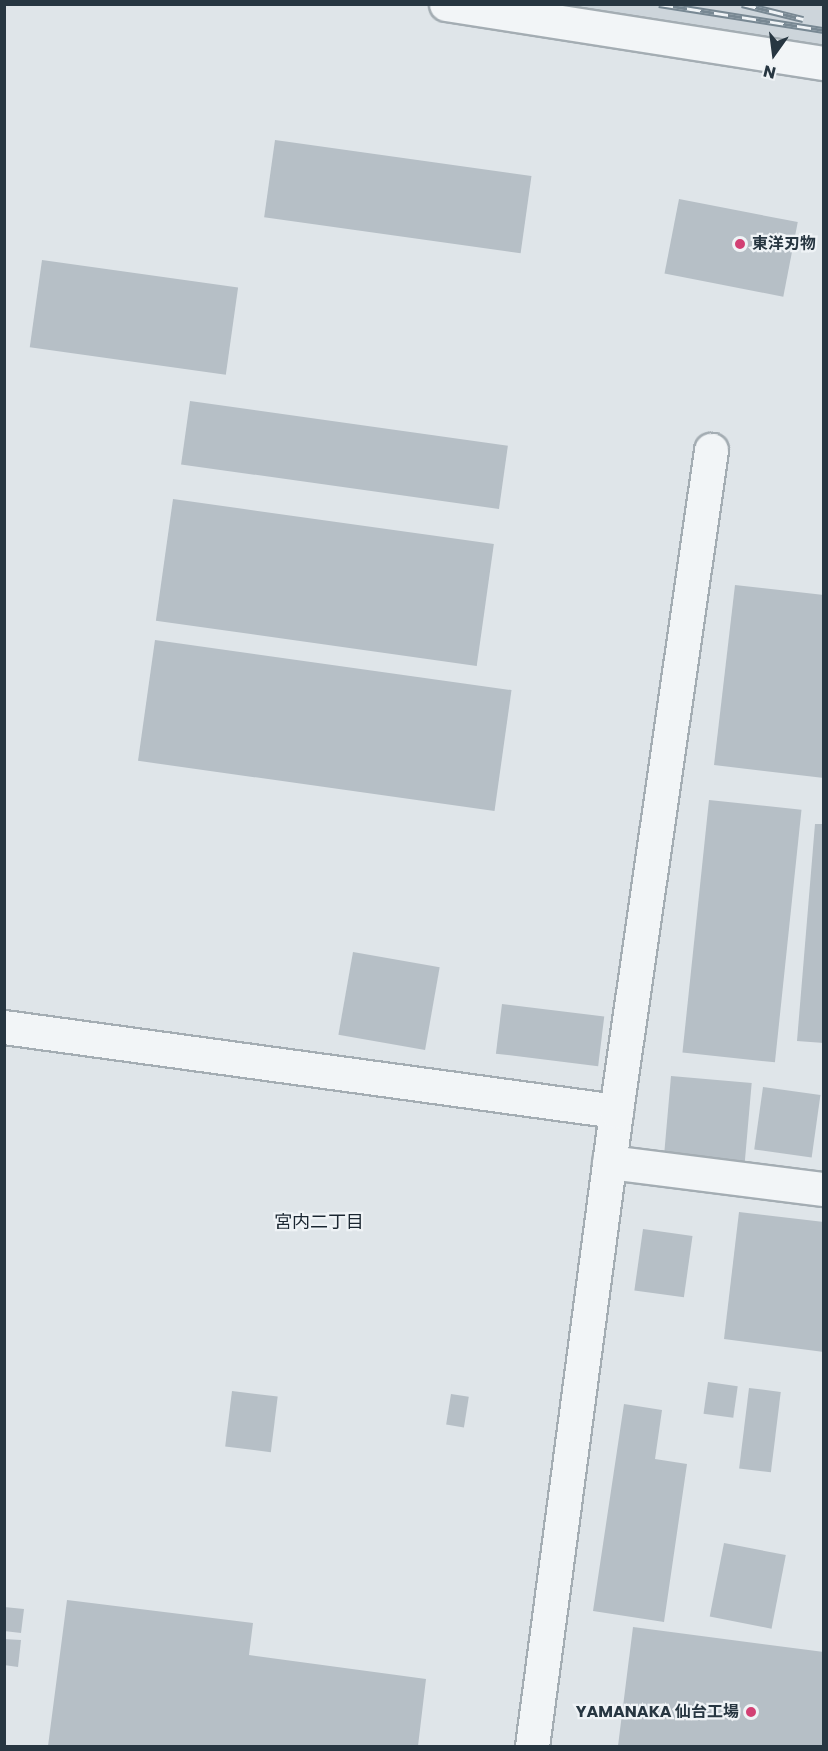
<!DOCTYPE html>
<meta charset="utf-8">
<style>
body{margin:0}
#map{position:relative;width:828px;height:1751px;overflow:hidden;background:#dfe5e9;font-family:Poppins,"Noto Sans JP",sans-serif}
div>[style]{position:absolute}
.built>*{inset:0;background:#cdd5db}
.building>*{inset:0;background:#b6bfc6;transform-origin:0 0}
.roads{filter:drop-shadow(2px 0 #a4adb3) drop-shadow(-2px 0 #a4adb3) drop-shadow(0 2px #a4adb3) drop-shadow(0 -2px #a4adb3)}
.minor>*{height:33px;margin:-16.5px;padding:0 16.5px;transform-origin:16.5px;border-radius:16.5px;background:#f2f5f7}
.rail>*{height:7px;margin-top:-3.5px;transform-origin:0;background:repeating-linear-gradient(90deg,#eff3f6 0 14px,#788893 0 28px);box-sizing:border-box;border-block:2px solid #788893}
.dots>*{width:16px;height:16px;translate:-50% -50%;box-sizing:border-box;border:3px solid #eff3f6;border-radius:50%}
span{translate:-50% -50%;white-space:nowrap;text-align:center;line-height:1.15;-webkit-text-stroke:4.5px #eff3f6;paint-order:stroke}
.poi-label{font-size:16px;color:#273641;font-weight:700}
.left{translate:0 -50%;text-align:left}
.right{translate:-100% -50%;text-align:right}
.neighbourhood-label{font-size:18px;color:#1a2631}
.frame{position:absolute;inset:0;border:6px solid #273641;pointer-events:none}
.north{position:absolute;left:744px;top:24px;width:60px;height:60px;-webkit-text-stroke:4px #eff3f6;paint-order:stroke;rotate:194deg;font-size:16px;font-weight:700;line-height:24px;text-align:center;color:#273641}
.north::after{content:'';display:block;margin:auto;width:21px;height:27px;background:#273641;clip-path:polygon(50% 0,100% 100%,50% 72%,0 100%)}
</style>
<div id="map">
<div class="built">
<i style="clip-path:polygon(540px 5px,823px 5px,823px 48px)"></i>
</div>
<div class="building">
<i style="left:275px;top:140px;width:259px;height:78px;rotate:8deg"></i>
<i style="left:679px;top:199px;width:121px;height:76px;rotate:11deg"></i>
<i style="left:42px;top:260px;width:198px;height:88px;rotate:8deg"></i>
<i style="left:190px;top:401px;width:321px;height:64px;rotate:8deg"></i>
<i style="left:173px;top:499px;width:324px;height:123px;rotate:8deg"></i>
<i style="clip-path:polygon(735px 585px,824px 595px,824px 778px,714px 765px)"></i>
<i style="left:155px;top:640px;width:360px;height:122px;rotate:8deg"></i>
<i style="left:709px;top:800px;width:93px;height:254px;rotate:6deg"></i>
<i style="clip-path:polygon(815px 824px,824px 824px,824px 1043px,797px 1041px)"></i>
<i style="left:353px;top:952px;width:88px;height:84px;rotate:10deg"></i>
<i style="left:502px;top:1004px;width:103px;height:50px;rotate:7deg"></i>
<i style="left:671px;top:1076px;width:81px;height:81px;rotate:5deg"></i>
<i style="left:763px;top:1087px;width:58px;height:63px;rotate:8deg"></i>
<i style="clip-path:polygon(739px 1212px,824px 1222px,824px 1352px,724px 1339px)"></i>
<i style="left:643px;top:1229px;width:50px;height:62px;rotate:8deg"></i>
<i style="left:708px;top:1382px;width:30px;height:32px;rotate:8deg"></i>
<i style="left:749px;top:1388px;width:32px;height:81px;rotate:7deg"></i>
<i style="left:232px;top:1391px;width:46px;height:56px;rotate:7deg"></i>
<i style="left:451px;top:1394px;width:18px;height:31px;rotate:9deg"></i>
<i style="clip-path:polygon(624px 1404px,662px 1410px,655px 1459px,687px 1464px,664px 1622px,593px 1611px)"></i>
<i style="left:724px;top:1543px;width:63px;height:75px;rotate:11deg"></i>
<i style="clip-path:polygon(67px 1600px,253px 1623px,249px 1655px,426px 1679px,418px 1746px,48px 1746px)"></i>
<i style="clip-path:polygon(4px 1607px,24px 1609px,21px 1633px,4px 1631px)"></i>
<i style="clip-path:polygon(633px 1627px,824px 1652px,824px 1746px,618px 1746px)"></i>
<i style="clip-path:polygon(4px 1639px,21px 1640px,18px 1667px,4px 1665px)"></i>
</div>
<div class="roads">
<div class="minor">
<i style="left:446px;top:4px;width:383px;rotate:8.9deg"></i>
<i style="left:4px;top:1027px;width:618px;rotate:7.82deg"></i>
<i style="left:609px;top:1162px;width:217px;rotate:7.2deg"></i>
<i style="left:532px;top:1746px;width:641px;rotate:-82.46deg"></i>
<i style="left:616px;top:1111px;width:668px;rotate:-81.82deg"></i>
</div>
</div>
<div class="rail">
<i style="left:659px;top:4px;width:167px;rotate:9deg"></i>
<i style="left:742px;top:4px;width:63px;rotate:13.8deg"></i>
</div>
<div class="dots">
<i style="left:740px;top:244px;background:#d24074"></i>
<i style="left:751px;top:1712px;background:#d24074"></i>
</div>
<div class="poi-label">
<span class="left" style="left:752px;top:244px">東洋刃物</span>
<span class="right" style="left:739px;top:1712px">YAMANAKA 仙台工場</span>
</div>
<div class="neighbourhood-label">
<span style="left:319px;top:1222px">宮内二丁目</span>
</div>
<div class="frame"></div>
<div class="north">N</div>
</div>
